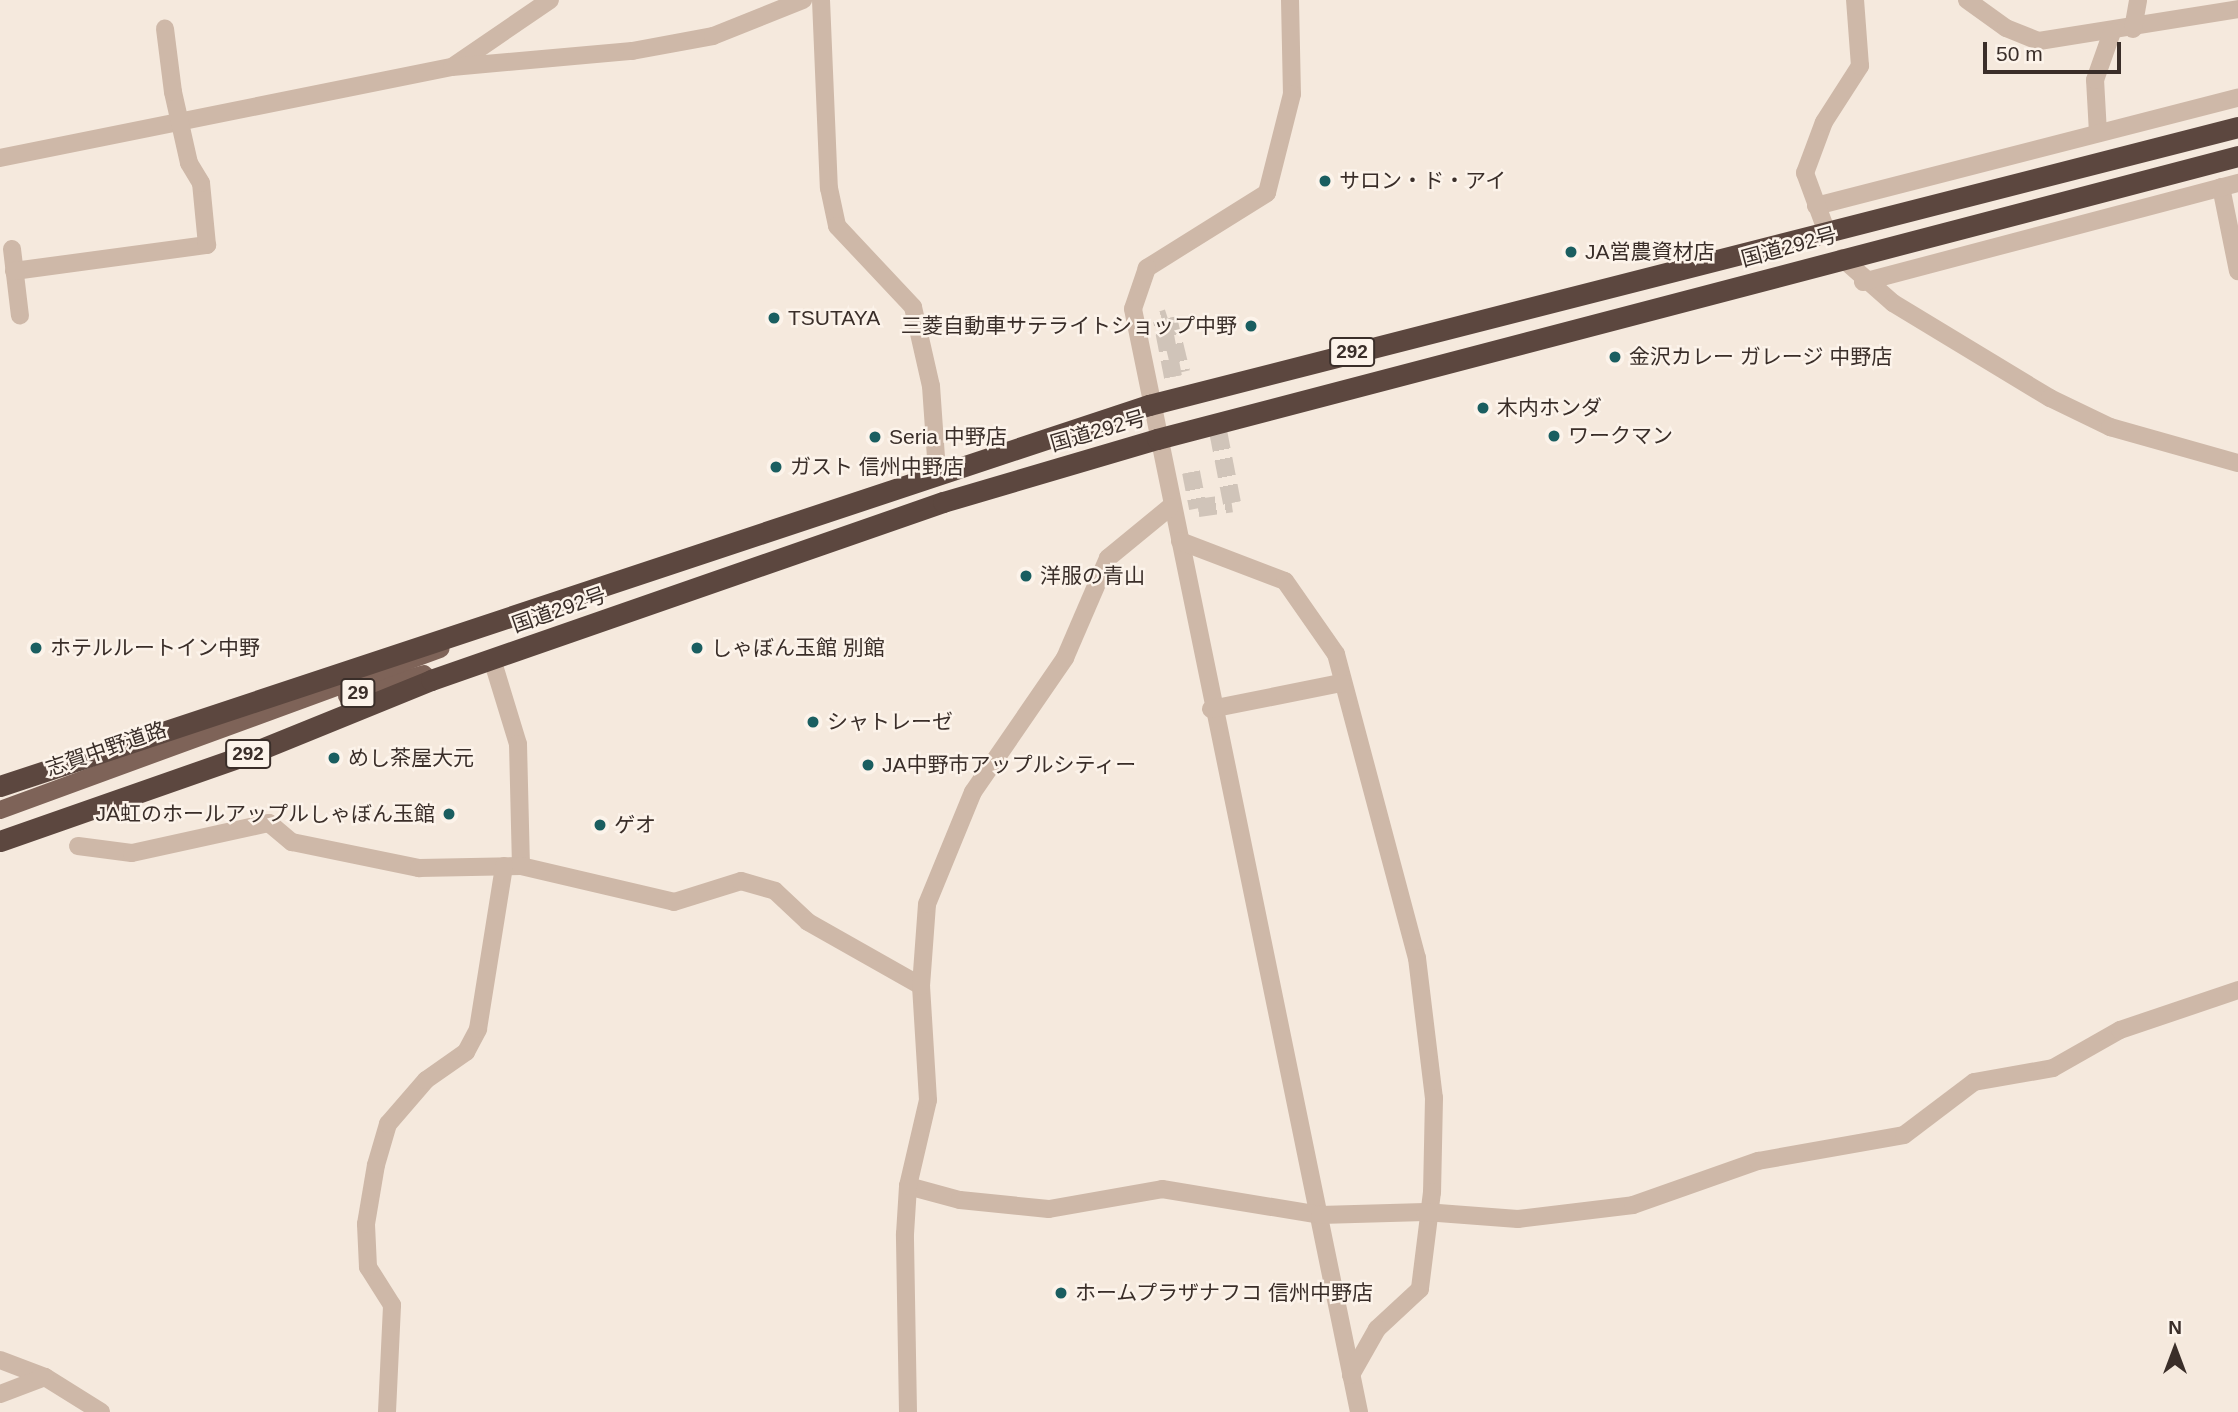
<!DOCTYPE html>
<meta charset="utf-8">
<style>
body{margin:0}
#map{position:relative;width:2238px;height:1412px;overflow:hidden;background:#f5e9dd;font-family:Arial,"Noto Sans JP",sans-serif}
div>[style]{position:absolute}
.minor-tunnel>*{height:18px;margin-top:-9px;transform-origin:0;background:repeating-linear-gradient(90deg,#d0c4b9 0 18px,transparent 0 27px)}
.minor>*{height:18px;margin:-9px;padding:0 9px;transform-origin:9px;border-radius:9px;background:#ceb8a8}
.major>*{height:18px;margin:-9px;padding:0 9px;transform-origin:9px;border-radius:9px;background:#7e6358}
.highway>*{height:21px;margin:-10.5px;padding:0 10.5px;transform-origin:10.5px;border-radius:10.5px;background:#5c473f}
.dots>*{width:19px;height:19px;translate:-50% -50%;box-sizing:border-box;border:4px solid #fcf3ea;border-radius:50%}
span{translate:-50% -50%;white-space:nowrap;text-align:center;line-height:1.15;-webkit-text-stroke:5px #fcf3ea;paint-order:stroke}
.shield-label span{padding:2px 5px;background:#fcf3ea;border:2px solid;border-radius:5px;-webkit-text-stroke-width:0}
.shield-label{font-size:19px;color:#3a2e29;font-weight:700}
.poi-label{font-size:21px;color:#3a2e29}
.left{translate:0 -50%;text-align:left}
.right{translate:-100% -50%;text-align:right}
.street-label{font-size:21px;color:#3a2e29}
.north{position:absolute;left:2140px;top:1314px;width:70px;height:70px;-webkit-text-stroke:5px #fcf3ea;paint-order:stroke;rotate:0deg;font-size:19px;font-weight:700;line-height:28px;text-align:center;color:#3a2e29}
.north::after{content:'';display:block;margin:auto;width:24px;height:32px;background:#3a2e29;clip-path:polygon(50% 0,100% 100%,50% 72%,0 100%)}
.scale{position:absolute;left:1983px;top:42px;width:138px;height:32px;box-sizing:border-box;border:4px solid #3a2e29;border-top:0;padding-left:9px;font-size:21px;line-height:24px;white-space:nowrap;color:#3a2e29;-webkit-text-stroke:5px #fcf3ea;paint-order:stroke}
</style>
<div id="map">
<div class="minor-tunnel">
<i style="left:1173px;top:377px;width:58px;rotate:-100.9deg"></i>
<i style="left:1162px;top:320px;width:6px;rotate:-18deg"></i>
<i style="left:1168px;top:318px;width:56px;rotate:76.5deg"></i>
<i style="left:1191px;top:472px;width:37px;rotate:79deg"></i>
<i style="left:1198px;top:508px;width:34px;rotate:-8deg"></i>
<i style="left:1232px;top:503px;width:73px;rotate:-101deg"></i>
</div>
<div class="minor">
<i style="left:821px;top:0;width:188px;rotate:87.6deg"></i>
<i style="left:829px;top:188px;width:39px;rotate:78deg"></i>
<i style="left:837px;top:226px;width:111px;rotate:46.8deg"></i>
<i style="left:913px;top:307px;width:81px;rotate:77.2deg"></i>
<i style="left:931px;top:386px;width:86px;rotate:86deg"></i>
<i style="left:1290px;top:0;width:94px;rotate:88.8deg"></i>
<i style="left:1292px;top:94px;width:102px;rotate:104.2deg"></i>
<i style="left:1267px;top:193px;width:142px;rotate:148deg"></i>
<i style="left:1147px;top:268px;width:43px;rotate:108.9deg"></i>
<i style="left:1133px;top:309px;width:1126px;rotate:78.42deg"></i>
<i style="left:1967px;top:0;width:48px;rotate:35.7deg"></i>
<i style="left:2006px;top:28px;width:35px;rotate:22deg"></i>
<i style="left:2039px;top:41px;width:202px;rotate:-9.1deg"></i>
<i style="left:2133px;top:29px;width:29px;rotate:-80deg"></i>
<i style="left:455px;top:65px;width:115px;rotate:-34.4deg"></i>
<i style="left:2098px;top:133px;width:53px;rotate:-93.2deg"></i>
<i style="left:2095px;top:80px;width:51px;rotate:-70.5deg"></i>
<i style="left:0;top:158px;width:461px;rotate:-11.4deg"></i>
<i style="left:452px;top:67px;width:181px;rotate:-5.1deg"></i>
<i style="left:632px;top:51px;width:82px;rotate:-10.5deg"></i>
<i style="left:713px;top:36px;width:97px;rotate:-21.8deg"></i>
<i style="left:2221px;top:187px;width:86px;rotate:78.6deg"></i>
<i style="left:1816px;top:206px;width:436px;rotate:-14.4deg"></i>
<i style="left:1826px;top:230px;width:61px;rotate:-110.2deg"></i>
<i style="left:1805px;top:173px;width:54px;rotate:-69.6deg"></i>
<i style="left:1824px;top:122px;width:67px;rotate:-57.3deg"></i>
<i style="left:1860px;top:66px;width:66px;rotate:-94.3deg"></i>
<i style="left:12px;top:249px;width:67px;rotate:83.2deg"></i>
<i style="left:1842px;top:258px;width:68px;rotate:41.4deg"></i>
<i style="left:1893px;top:303px;width:184px;rotate:31.2deg"></i>
<i style="left:2050px;top:398px;width:67px;rotate:25.8deg"></i>
<i style="left:2110px;top:427px;width:133px;rotate:15.7deg"></i>
<i style="left:14px;top:271px;width:195px;rotate:-7.7deg"></i>
<i style="left:207px;top:245px;width:62px;rotate:-95.5deg"></i>
<i style="left:201px;top:183px;width:23px;rotate:-121deg"></i>
<i style="left:189px;top:163px;width:73px;rotate:-102.7deg"></i>
<i style="left:173px;top:92px;width:64px;rotate:-97.2deg"></i>
<i style="left:1863px;top:282px;width:388px;rotate:-14.8deg"></i>
<i style="left:1180px;top:541px;width:112px;rotate:20.9deg"></i>
<i style="left:1285px;top:581px;width:89px;rotate:55.1deg"></i>
<i style="left:1336px;top:654px;width:315px;rotate:75.1deg"></i>
<i style="left:1417px;top:958px;width:141px;rotate:83.1deg"></i>
<i style="left:1434px;top:1098px;width:94px;rotate:91.2deg"></i>
<i style="left:1432px;top:1192px;width:98px;rotate:97.1deg"></i>
<i style="left:1420px;top:1289px;width:59px;rotate:137.1deg"></i>
<i style="left:1377px;top:1329px;width:53px;rotate:119.5deg"></i>
<i style="left:492px;top:659px;width:89px;rotate:73deg"></i>
<i style="left:518px;top:744px;width:122px;rotate:88.6deg"></i>
<i style="left:1211px;top:709px;width:133px;rotate:-11.3deg"></i>
<i style="left:78px;top:846px;width:54px;rotate:7.4deg"></i>
<i style="left:132px;top:853px;width:140px;rotate:-12.4deg"></i>
<i style="left:269px;top:823px;width:30px;rotate:40deg"></i>
<i style="left:292px;top:842px;width:130px;rotate:11.6deg"></i>
<i style="left:419px;top:868px;width:102px;rotate:-1.1deg"></i>
<i style="left:521px;top:866px;width:157px;rotate:13.2deg"></i>
<i style="left:674px;top:902px;width:70px;rotate:-17.4deg"></i>
<i style="left:741px;top:881px;width:35px;rotate:16deg"></i>
<i style="left:775px;top:891px;width:45px;rotate:43.2deg"></i>
<i style="left:808px;top:922px;width:130px;rotate:29.5deg"></i>
<i style="left:908px;top:1186px;width:54px;rotate:15.1deg"></i>
<i style="left:960px;top:1200px;width:89px;rotate:5.8deg"></i>
<i style="left:1049px;top:1209px;width:115px;rotate:-10deg"></i>
<i style="left:1162px;top:1189px;width:160px;rotate:9.3deg"></i>
<i style="left:1320px;top:1215px;width:105px;rotate:-1.6deg"></i>
<i style="left:1425px;top:1212px;width:93px;rotate:4.3deg"></i>
<i style="left:1518px;top:1219px;width:116px;rotate:-6.9deg"></i>
<i style="left:1633px;top:1205px;width:133px;rotate:-19.4deg"></i>
<i style="left:1758px;top:1161px;width:148px;rotate:-10.1deg"></i>
<i style="left:1904px;top:1135px;width:88px;rotate:-37.1deg"></i>
<i style="left:1974px;top:1082px;width:80px;rotate:-10deg"></i>
<i style="left:2053px;top:1068px;width:77px;rotate:-29.6deg"></i>
<i style="left:2120px;top:1030px;width:125px;rotate:-18.7deg"></i>
<i style="left:0;top:1360px;width:48px;rotate:20.7deg"></i>
<i style="left:45px;top:1377px;width:66px;rotate:32deg"></i>
<i style="left:0;top:1394px;width:48px;rotate:-20.7deg"></i>
<i style="left:387px;top:1412px;width:107px;rotate:-87.3deg"></i>
<i style="left:392px;top:1305px;width:45px;rotate:-122.3deg"></i>
<i style="left:368px;top:1267px;width:43px;rotate:-92.7deg"></i>
<i style="left:366px;top:1224px;width:60px;rotate:-80.4deg"></i>
<i style="left:376px;top:1165px;width:43px;rotate:-73.7deg"></i>
<i style="left:388px;top:1124px;width:58px;rotate:-49.2deg"></i>
<i style="left:426px;top:1080px;width:49px;rotate:-35deg"></i>
<i style="left:466px;top:1052px;width:26px;rotate:-62deg"></i>
<i style="left:478px;top:1029px;width:165px;rotate:-80.9deg"></i>
<i style="left:908px;top:1412px;width:178px;rotate:-91deg"></i>
<i style="left:905px;top:1234px;width:48px;rotate:-86.4deg"></i>
<i style="left:908px;top:1186px;width:88px;rotate:-76.9deg"></i>
<i style="left:928px;top:1100px;width:114px;rotate:-93.5deg"></i>
<i style="left:921px;top:986px;width:82px;rotate:-85.8deg"></i>
<i style="left:927px;top:904px;width:121px;rotate:-67.7deg"></i>
<i style="left:973px;top:792px;width:163px;rotate:-55.5deg"></i>
<i style="left:1065px;top:658px;width:109px;rotate:-66.7deg"></i>
<i style="left:1108px;top:558px;width:80px;rotate:-39.4deg"></i>
</div>
<div class="major">
<i style="left:347px;top:696px;width:80px;rotate:-15.9deg"></i>
<i style="left:0;top:810px;width:469px;rotate:-20.1deg"></i>
</div>
<div class="highway">
<i style="left:0;top:786px;width:1211px;rotate:-18.35deg"></i>
<i style="left:1149px;top:405px;width:1124px;rotate:-14.32deg"></i>
<i style="left:0;top:841px;width:269px;rotate:-19.3deg"></i>
<i style="left:254px;top:752px;width:191px;rotate:-22.1deg"></i>
<i style="left:431px;top:680px;width:542px;rotate:-19.17deg"></i>
<i style="left:943px;top:502px;width:223px;rotate:-16.4deg"></i>
<i style="left:1157px;top:439px;width:1117px;rotate:-14.67deg"></i>
</div>
<div class="dots">
<i style="left:1325px;top:181px;background:#1a5e60"></i>
<i style="left:1571px;top:252px;background:#1a5e60"></i>
<i style="left:774px;top:318px;background:#1a5e60"></i>
<i style="left:1251px;top:326px;background:#1a5e60"></i>
<i style="left:1615px;top:357px;background:#1a5e60"></i>
<i style="left:1483px;top:408px;background:#1a5e60"></i>
<i style="left:1554px;top:436px;background:#1a5e60"></i>
<i style="left:875px;top:437px;background:#1a5e60"></i>
<i style="left:776px;top:467px;background:#1a5e60"></i>
<i style="left:1026px;top:576px;background:#1a5e60"></i>
<i style="left:36px;top:648px;background:#1a5e60"></i>
<i style="left:697px;top:648px;background:#1a5e60"></i>
<i style="left:813px;top:722px;background:#1a5e60"></i>
<i style="left:334px;top:758px;background:#1a5e60"></i>
<i style="left:868px;top:765px;background:#1a5e60"></i>
<i style="left:449px;top:814px;background:#1a5e60"></i>
<i style="left:600px;top:825px;background:#1a5e60"></i>
<i style="left:1061px;top:1293px;background:#1a5e60"></i>
</div>
<div class="shield-label">
<span style="left:1352px;top:352px">292</span>
<span style="left:358px;top:693px">29</span>
<span style="left:248px;top:754px">292</span>
</div>
<div class="poi-label">
<span class="left" style="left:1339px;top:181px">サロン・ド・アイ</span>
<span class="left" style="left:1585px;top:252px">JA営農資材店</span>
<span class="left" style="left:788px;top:318px">TSUTAYA</span>
<span class="right" style="left:1237px;top:326px">三菱自動車サテライトショップ中野</span>
<span class="left" style="left:1629px;top:357px">金沢カレー ガレージ 中野店</span>
<span class="left" style="left:1497px;top:408px">木内ホンダ</span>
<span class="left" style="left:1568px;top:436px">ワークマン</span>
<span class="left" style="left:889px;top:437px">Seria 中野店</span>
<span class="left" style="left:790px;top:467px">ガスト 信州中野店</span>
<span class="left" style="left:1040px;top:576px">洋服の青山</span>
<span class="left" style="left:50px;top:648px">ホテルルートイン中野</span>
<span class="left" style="left:711px;top:648px">しゃぼん玉館 別館</span>
<span class="left" style="left:827px;top:722px">シャトレーゼ</span>
<span class="left" style="left:348px;top:758px">めし茶屋大元</span>
<span class="left" style="left:882px;top:765px">JA中野市アップルシティー</span>
<span class="right" style="left:435px;top:814px">JA虹のホールアップルしゃぼん玉館</span>
<span class="left" style="left:614px;top:825px">ゲオ</span>
<span class="left" style="left:1075px;top:1293px">ホームプラザナフコ 信州中野店</span>
</div>
<div class="street-label">
<span style="left:1789px;top:247px;rotate:-15deg">国道292号</span>
<span style="left:1098px;top:431px;rotate:-16deg">国道292号</span>
<span style="left:559px;top:610px;rotate:-19deg">国道292号</span>
<span style="left:106px;top:749px;rotate:-19deg">志賀中野道路</span>
</div>
<div class="north">N</div>
<div class="scale">50 m</div>
</div>
